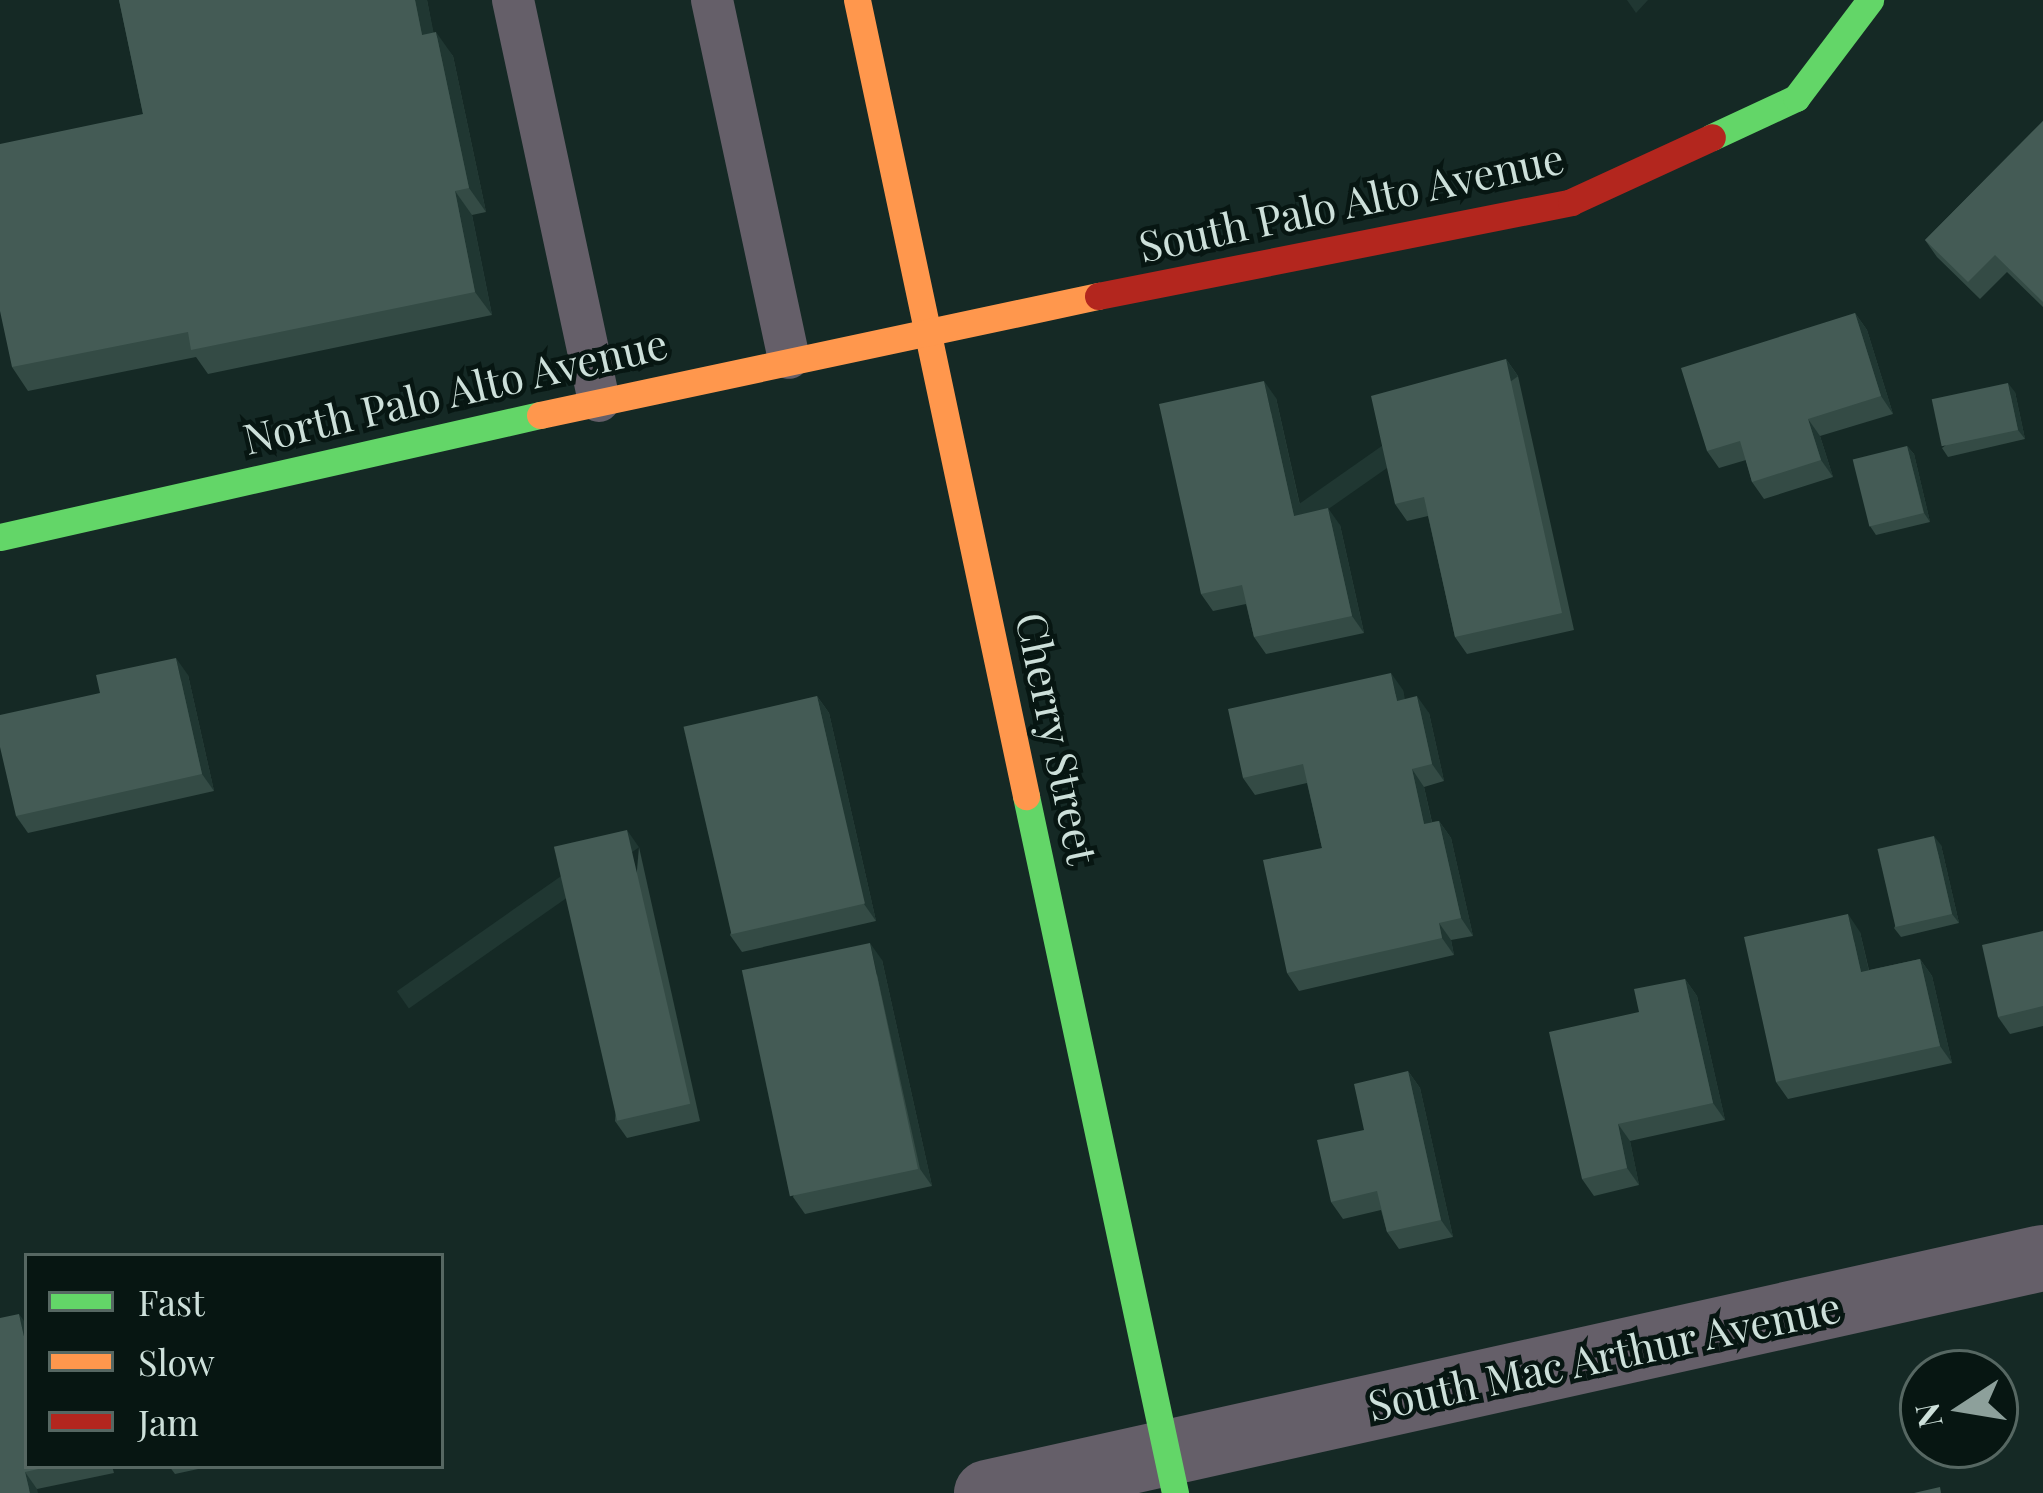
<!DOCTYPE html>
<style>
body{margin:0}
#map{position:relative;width:2043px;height:1493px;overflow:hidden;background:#152925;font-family:"Playfair Display",serif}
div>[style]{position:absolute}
.lane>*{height:42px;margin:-21px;padding:0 21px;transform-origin:21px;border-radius:21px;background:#655f69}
.street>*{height:66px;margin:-33px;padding:0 33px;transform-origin:33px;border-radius:33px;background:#655f69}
.fast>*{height:27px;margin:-13.5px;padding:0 13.5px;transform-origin:13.5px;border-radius:13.5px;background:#63d668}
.slow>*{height:27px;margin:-13.5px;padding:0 13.5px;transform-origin:13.5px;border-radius:13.5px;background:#ff974d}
.jam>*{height:27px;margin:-13.5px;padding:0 13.5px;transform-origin:13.5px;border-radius:13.5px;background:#b3261e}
.wall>*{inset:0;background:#344b45}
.shaded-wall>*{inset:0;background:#203732;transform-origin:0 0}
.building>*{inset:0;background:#445b55;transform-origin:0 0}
span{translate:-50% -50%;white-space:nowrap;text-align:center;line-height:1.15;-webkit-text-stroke:9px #071612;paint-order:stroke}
.street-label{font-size:42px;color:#cde0da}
.legend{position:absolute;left:24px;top:1253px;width:420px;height:216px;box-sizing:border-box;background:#071612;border:3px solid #566762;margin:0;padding:15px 21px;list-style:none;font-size:36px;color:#cde0da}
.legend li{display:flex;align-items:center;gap:24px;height:60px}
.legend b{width:60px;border:3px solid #566762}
.north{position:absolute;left:1899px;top:1349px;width:120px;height:120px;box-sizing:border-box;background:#071612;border:3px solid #566762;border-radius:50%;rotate:258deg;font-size:33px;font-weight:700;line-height:48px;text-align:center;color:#cde0da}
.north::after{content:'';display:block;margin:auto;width:42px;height:54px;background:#8da09b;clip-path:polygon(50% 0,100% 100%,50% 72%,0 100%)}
</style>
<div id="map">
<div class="lane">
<i style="left:513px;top:0;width:410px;rotate:77.9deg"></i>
<i style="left:712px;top:0;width:366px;rotate:77.9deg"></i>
</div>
<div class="street">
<i style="left:987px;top:1493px;width:1082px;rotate:-12.55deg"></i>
</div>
<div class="fast">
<i style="left:1712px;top:137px;width:93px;rotate:-24.9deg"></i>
<i style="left:1796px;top:98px;width:123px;rotate:-52.9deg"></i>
<i style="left:0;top:537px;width:554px;rotate:-12.73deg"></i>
<i style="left:1026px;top:796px;width:713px;rotate:77.93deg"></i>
</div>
<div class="slow">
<i style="left:857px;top:0;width:814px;rotate:78.01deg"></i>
<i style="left:540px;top:415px;width:571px;rotate:-12.04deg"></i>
</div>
<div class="jam">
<i style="left:1098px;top:296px;width:482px;rotate:-11.2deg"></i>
<i style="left:1571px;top:202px;width:155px;rotate:-24.7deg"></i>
</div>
<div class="wall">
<i style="clip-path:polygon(119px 0,427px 0,433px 32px,453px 56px,486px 212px,472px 215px,492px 315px,208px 374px,196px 357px,28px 391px,12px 367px,143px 114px)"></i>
<i style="clip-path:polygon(2043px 121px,2043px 307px,2007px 272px,1980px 299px,1937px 257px,1925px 240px)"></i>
<i style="clip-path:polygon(1855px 313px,1867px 330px,1893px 414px,1820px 436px,1833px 477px,1764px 499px,1752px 482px,1746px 460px,1719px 468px,1707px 451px)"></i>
<i style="clip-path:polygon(1506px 359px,1518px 376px,1574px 630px,1467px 654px,1455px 637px,1428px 516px,1407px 521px,1395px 504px)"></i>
<i style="clip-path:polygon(2015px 392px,2025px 439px,1948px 457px,1942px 448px)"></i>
<i style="clip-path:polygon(1276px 398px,1302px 514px,1340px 525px,1364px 633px,1266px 654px,1254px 637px,1246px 604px,1213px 611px,1201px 594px)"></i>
<i style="clip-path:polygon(1907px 446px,1914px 454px,1930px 522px,1876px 535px,1870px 526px)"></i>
<i style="clip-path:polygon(188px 675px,214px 791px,28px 833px,16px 816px)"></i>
<i style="clip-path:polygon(1403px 690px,1404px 699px,1429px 713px,1444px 781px,1424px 787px,1432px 822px,1439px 821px,1451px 838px,1473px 936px,1451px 940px,1454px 955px,1299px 991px,1287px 973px,1322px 848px,1307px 783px,1255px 795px,1243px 778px)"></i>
<i style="clip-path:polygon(817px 696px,829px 713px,876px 921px,742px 952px,730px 935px)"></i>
<i style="clip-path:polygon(1941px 845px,1959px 923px,1901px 937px,1894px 928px)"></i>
<i style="clip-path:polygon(639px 847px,700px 1121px,627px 1138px,615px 1121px)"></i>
<i style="clip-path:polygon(2043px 931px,2043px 1026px,2010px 1034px,1998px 1017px)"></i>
<i style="clip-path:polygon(1860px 932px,1869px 970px,1920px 959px,1932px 976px,1952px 1063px,1788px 1099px,1776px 1082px)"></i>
<i style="clip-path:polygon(882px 960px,932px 1186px,805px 1214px,793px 1197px)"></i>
<i style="clip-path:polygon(1685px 979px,1697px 996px,1725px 1120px,1630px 1141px,1639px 1185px,1594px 1196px,1582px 1179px,1639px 1012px)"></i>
<i style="clip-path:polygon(1408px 1071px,1420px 1088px,1453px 1237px,1399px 1249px,1387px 1232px,1381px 1210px,1343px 1219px,1331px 1202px,1364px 1130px)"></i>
<i style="clip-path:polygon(27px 1466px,112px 1466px,114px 1473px,37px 1489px,0 1493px)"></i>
<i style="clip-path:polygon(169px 1466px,212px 1466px,175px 1474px)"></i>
</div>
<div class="shaded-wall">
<i style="clip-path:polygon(415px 0,427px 0,439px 59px,422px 35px)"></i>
<i style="clip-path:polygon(1627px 0,1648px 0,1636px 13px)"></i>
<i style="clip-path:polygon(436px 32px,453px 56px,486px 212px,469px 188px)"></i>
<i style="clip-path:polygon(455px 191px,472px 215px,492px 315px,475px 292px)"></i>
<i style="clip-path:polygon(1855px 313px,1867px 330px,1893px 414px,1881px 396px)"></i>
<i style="left:1506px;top:359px;width:21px;height:260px;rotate:55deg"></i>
<i style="clip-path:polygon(1264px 381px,1276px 398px,1306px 533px,1294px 516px)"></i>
<i style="clip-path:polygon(2008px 383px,2015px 392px,2025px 439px,2018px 430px)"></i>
<i style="clip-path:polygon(1808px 419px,1820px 436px,1833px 477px,1821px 460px)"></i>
<i style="clip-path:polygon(1907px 446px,1914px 454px,1930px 522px,1924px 513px)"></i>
<i style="clip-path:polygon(1328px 508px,1340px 525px,1364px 633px,1352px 616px)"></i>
<i style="clip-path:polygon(176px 658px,188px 675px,214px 791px,202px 774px)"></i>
<i style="clip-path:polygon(1391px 673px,1403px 690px,1409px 718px,1397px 701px)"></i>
<i style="clip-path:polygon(817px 696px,829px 713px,876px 921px,864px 904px)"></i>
<i style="clip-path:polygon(1417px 696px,1429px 713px,1444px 781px,1432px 764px)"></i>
<i style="clip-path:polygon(1412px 769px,1424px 787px,1436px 841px,1424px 824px)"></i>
<i style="clip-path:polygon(1439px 821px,1451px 838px,1473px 936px,1461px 918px)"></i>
<i style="left:627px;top:830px;width:21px;height:281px;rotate:55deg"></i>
<i style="clip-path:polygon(1934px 836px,1941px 845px,1959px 923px,1952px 914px)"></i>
<i style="clip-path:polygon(1848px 914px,1860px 932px,1873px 989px,1861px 972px)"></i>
<i style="clip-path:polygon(1439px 923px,1451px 940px,1454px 955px,1442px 938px)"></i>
<i style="clip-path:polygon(870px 943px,882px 960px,932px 1186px,920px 1169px)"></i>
<i style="clip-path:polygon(1920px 959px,1932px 976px,1952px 1063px,1940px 1046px)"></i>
<i style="clip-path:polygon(1685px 979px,1697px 996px,1725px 1120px,1713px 1103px)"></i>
<i style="clip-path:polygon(1408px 1071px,1420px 1088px,1453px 1237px,1441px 1220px)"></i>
<i style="clip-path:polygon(1618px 1124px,1630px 1141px,1639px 1185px,1627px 1168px)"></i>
<i style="clip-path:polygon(19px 1314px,27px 1325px,27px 1350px)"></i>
<i style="clip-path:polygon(25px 1472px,37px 1489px,38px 1493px,30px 1493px)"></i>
</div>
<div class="building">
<i style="clip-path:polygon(119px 0,415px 0,422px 35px,436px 32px,469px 188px,455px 191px,475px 292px,191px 350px,188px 332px,12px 367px,0 311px,0 144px,143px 114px)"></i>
<i style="clip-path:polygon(2043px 121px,2043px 302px,1995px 255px,1968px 282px,1925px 240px)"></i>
<i style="clip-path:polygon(1855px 313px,1881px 396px,1808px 419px,1821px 460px,1752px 482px,1740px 441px,1707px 451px,1681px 368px)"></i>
<i style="clip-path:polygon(1506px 359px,1562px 613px,1455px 637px,1424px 497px,1395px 504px,1371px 396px)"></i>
<i style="clip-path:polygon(1264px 381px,1294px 516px,1328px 508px,1352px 616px,1254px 637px,1242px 585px,1201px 594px,1159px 404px)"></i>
<i style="left:2008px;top:383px;width:48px;height:78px;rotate:78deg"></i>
<i style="left:1907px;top:446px;width:69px;height:56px;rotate:76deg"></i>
<i style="clip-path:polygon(176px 658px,202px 774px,16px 816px,0 747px,0 715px,100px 693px,96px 675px)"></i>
<i style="clip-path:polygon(1391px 673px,1397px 701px,1417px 696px,1432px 764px,1412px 769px,1424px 824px,1439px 821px,1461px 918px,1439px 923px,1442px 938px,1287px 973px,1263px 860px,1322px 848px,1303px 764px,1243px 778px,1228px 709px)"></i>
<i style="left:817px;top:696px;width:213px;height:137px;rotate:77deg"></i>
<i style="left:627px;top:830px;width:281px;height:75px;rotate:77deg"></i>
<i style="left:1934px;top:836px;width:80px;height:58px;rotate:77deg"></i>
<i style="clip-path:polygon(1848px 914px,1861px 972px,1920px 959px,1940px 1046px,1776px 1082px,1744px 937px)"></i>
<i style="clip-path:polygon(2043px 931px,2043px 1006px,1998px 1017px,1982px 945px)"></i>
<i style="left:870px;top:943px;width:231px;height:131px;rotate:78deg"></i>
<i style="clip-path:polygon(1685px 979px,1713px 1103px,1618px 1124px,1627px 1168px,1582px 1179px,1549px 1032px,1639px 1012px,1634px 989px)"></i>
<i style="clip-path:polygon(1408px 1071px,1441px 1220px,1387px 1232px,1377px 1191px,1331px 1202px,1317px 1140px,1364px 1130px,1354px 1084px)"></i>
<i style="clip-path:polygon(19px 1314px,27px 1350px,27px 1466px,52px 1466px,25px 1472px,30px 1493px,0 1493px,0 1318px)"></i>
<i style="clip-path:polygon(1940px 1487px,1941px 1493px,1914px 1493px)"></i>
</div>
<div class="street-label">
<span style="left:1351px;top:201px;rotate:-12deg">South Palo Alto Avenue</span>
<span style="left:455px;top:390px;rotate:-13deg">North Palo Alto Avenue</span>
<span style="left:1058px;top:738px;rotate:78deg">Cherry Street</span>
<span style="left:1604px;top:1355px;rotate:-12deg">South Mac Arthur Avenue</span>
</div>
<ul class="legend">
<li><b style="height:15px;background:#63d668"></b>Fast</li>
<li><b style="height:15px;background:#ff974d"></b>Slow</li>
<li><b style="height:15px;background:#b3261e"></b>Jam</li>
</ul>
<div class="north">N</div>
</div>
